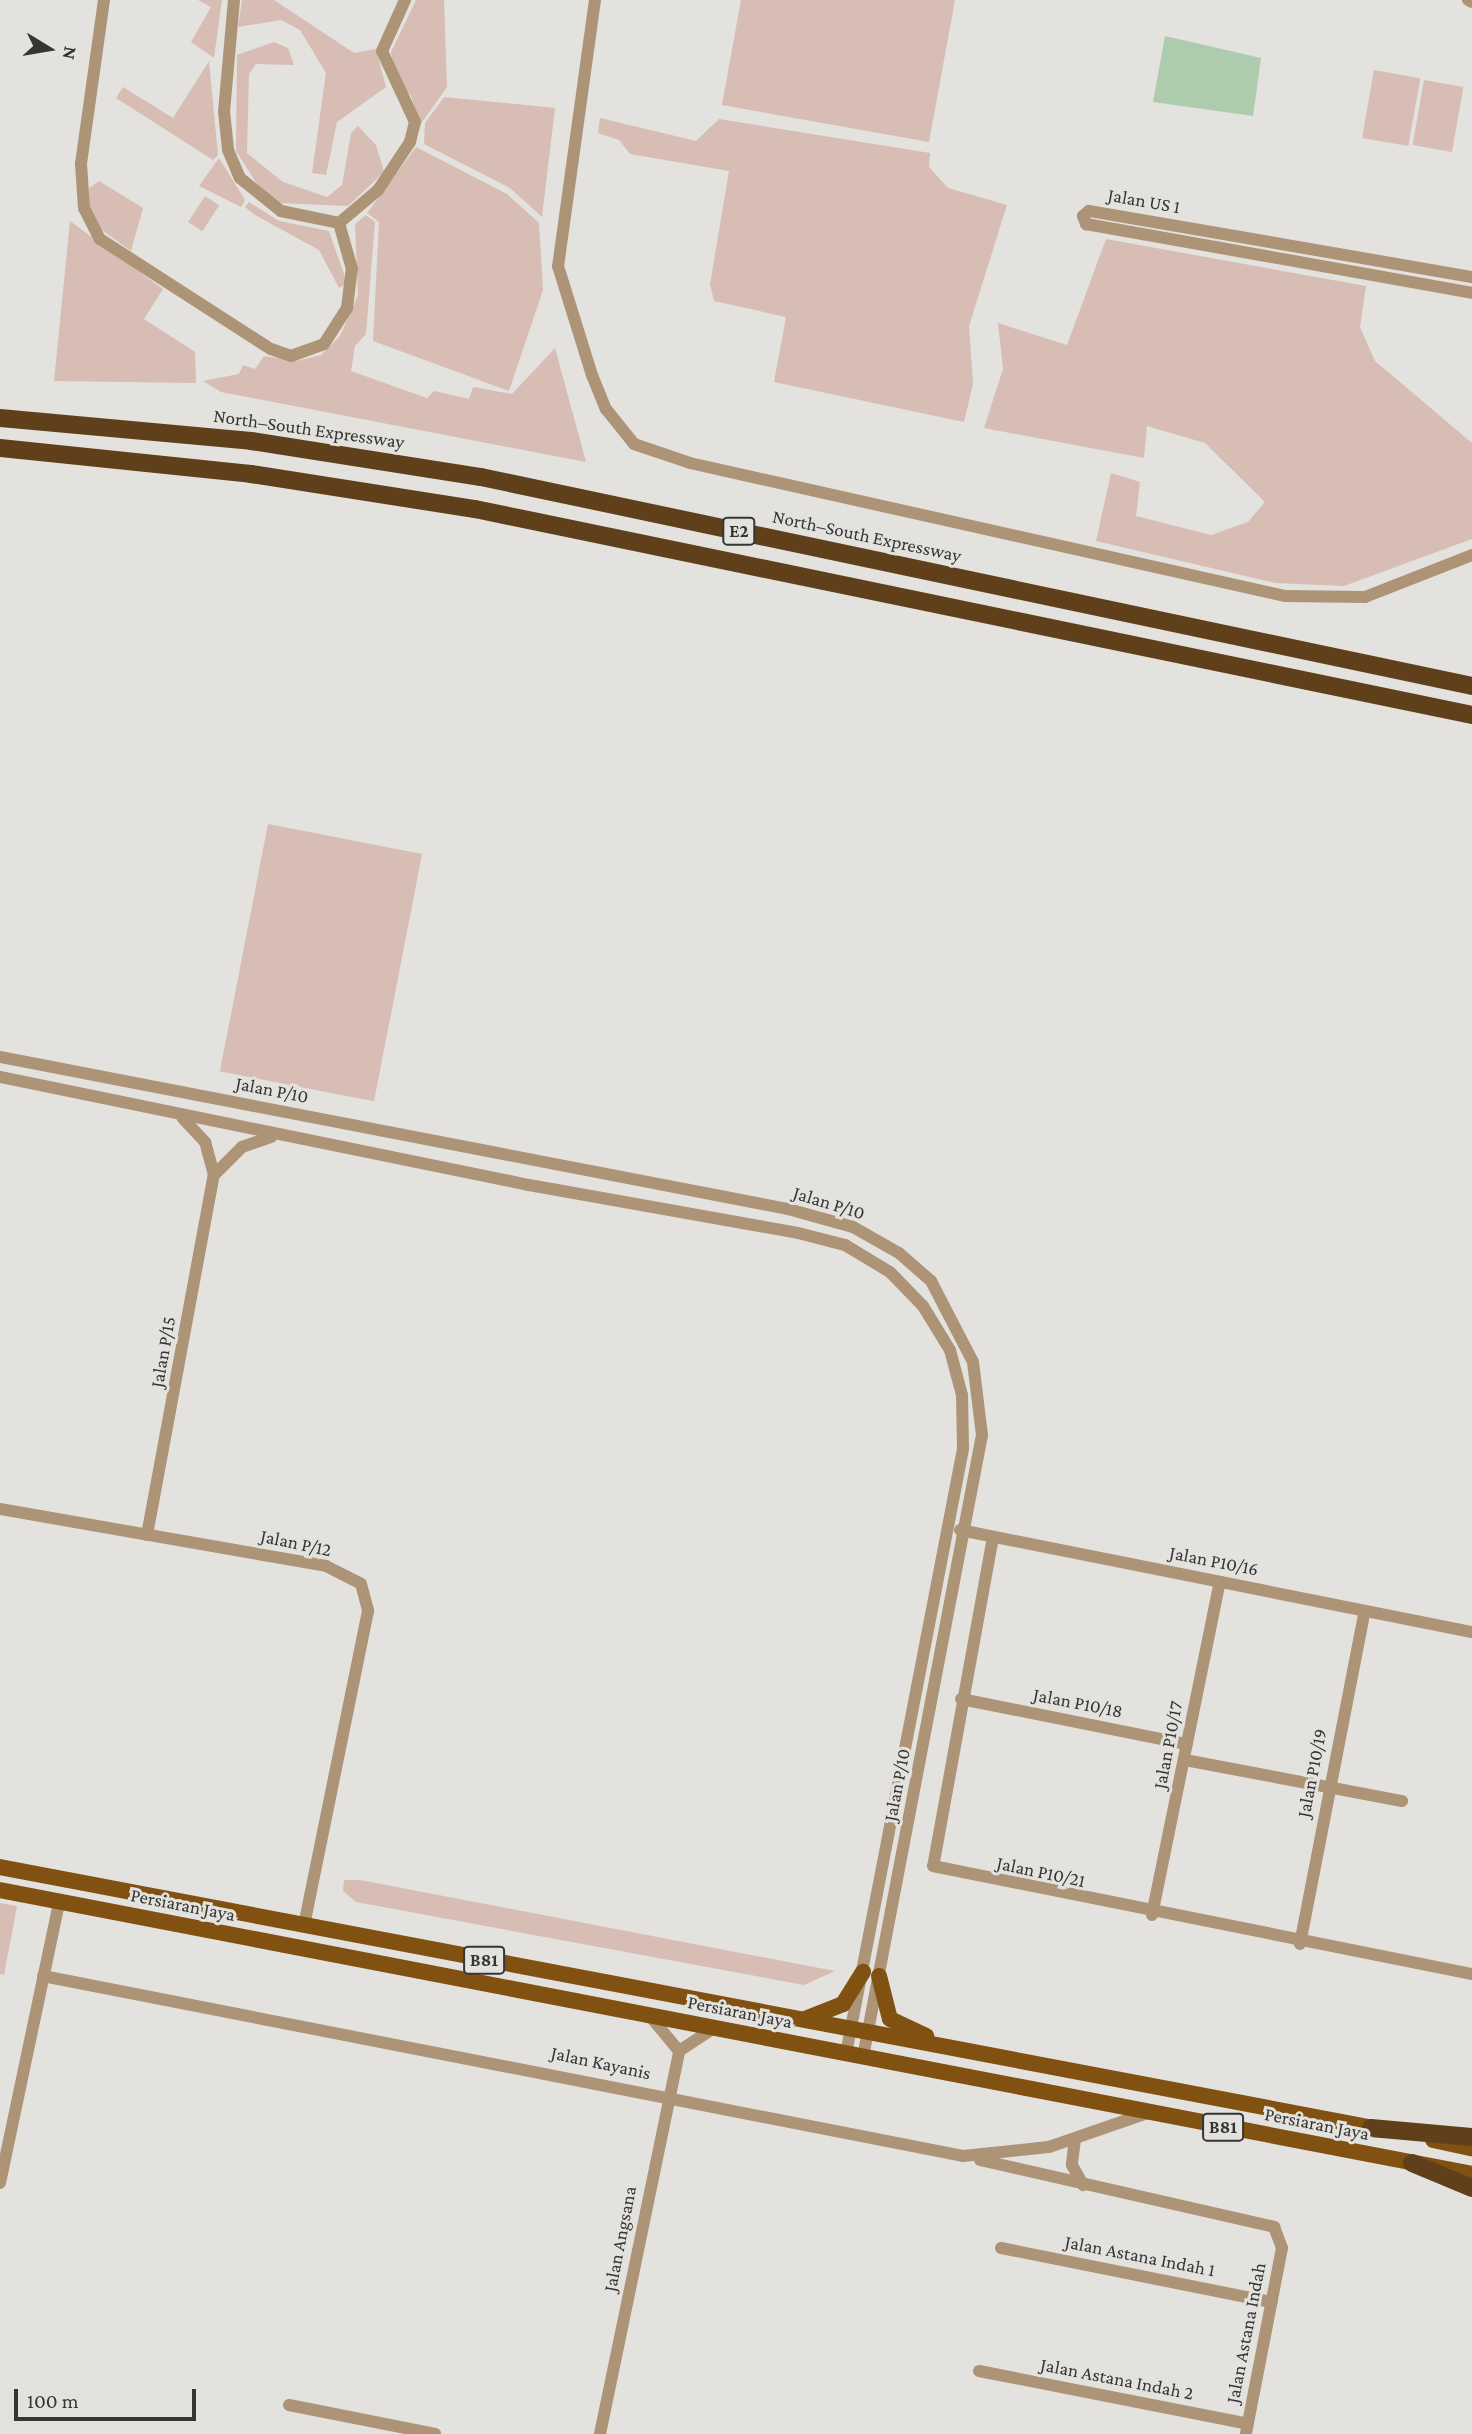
<!DOCTYPE html>
<meta charset="utf-8">
<style>
body{margin:0}
#map{position:relative;width:1472px;height:2434px;overflow:hidden;background:#e3e2de;font-family:"Crimson Pro",serif}
div>[style]{position:absolute}
.green>*{inset:0;background:#d7bdb3;transform-origin:0 0}
.water>*{inset:0;background:#adccad}
.minor>*{height:12px;margin:-6px;padding:0 6px;transform-origin:6px;border-radius:6px;background:#ae9477}
.major>*{height:16px;margin:-8px;padding:0 8px;transform-origin:8px;border-radius:8px;background:#805110}
.highway>*{height:18px;margin:-9px;padding:0 9px;transform-origin:9px;border-radius:9px;background:#60401a}
span{translate:-50% -50%;white-space:nowrap;text-align:center;line-height:1.15;-webkit-text-stroke:6px #e3e2de;paint-order:stroke}
.shield-label span{padding:2px 5px;background:#e3e2de;border:2px solid;border-radius:5px;-webkit-text-stroke-width:0}
.shield-label{font-size:18px;color:#353533;font-weight:700}
.street-label{font-size:19px;color:#353533}
.north{position:absolute;left:14px;top:14px;width:70px;height:70px;-webkit-text-stroke:5px #e3e2de;paint-order:stroke;rotate:101deg;font-size:19px;font-weight:700;line-height:28px;text-align:center;color:#353533}
.north::after{content:'';display:block;margin:auto;width:24px;height:32px;background:#353533;clip-path:polygon(50% 0,100% 100%,50% 72%,0 100%)}
.scale{position:absolute;left:14px;top:2389px;width:182px;height:32px;box-sizing:border-box;border:4px solid #353533;border-top:0;padding-left:9px;font-size:21px;line-height:24px;white-space:nowrap;color:#353533;-webkit-text-stroke:5px #e3e2de;paint-order:stroke}
</style>
<div id="map">
<div class="green">
<i style="clip-path:polygon(198px 0,222px 0,214px 58px,191px 42px,211px 7px)"></i>
<i style="clip-path:polygon(242px 0,274px 0,354px 53px,376px 49px,386px 87px,337px 122px,326px 175px,312px 173px,326px 73px,300px 30px,281px 20px,238px 27px)"></i>
<i style="clip-path:polygon(416px 0,444px 0,447px 87px,420px 125px,411px 96px,396px 78px,391px 52px)"></i>
<i style="clip-path:polygon(741px 0,955px 0,929px 142px,722px 105px)"></i>
<i style="clip-path:polygon(274px 42px,288px 48px,294px 65px,256px 64px,249px 74px,247px 153px,283px 182px,327px 197px,342px 185px,351px 133px,358px 126px,376px 145px,384px 172px,348px 206px,281px 203px,259px 187px,236px 151px,237px 55px)"></i>
<i style="clip-path:polygon(209px 61px,218px 155px,213px 160px,116px 98px,123px 87px,173px 118px)"></i>
<i style="left:1374px;top:70px;width:47px;height:69px;rotate:10deg"></i>
<i style="left:1424px;top:80px;width:40px;height:66px;rotate:10deg"></i>
<i style="clip-path:polygon(444px 97px,555px 108px,542px 217px,510px 188px,424px 144px,425px 123px)"></i>
<i style="clip-path:polygon(600px 118px,696px 141px,719px 119px,930px 153px,929px 167px,948px 188px,1007px 205px,969px 326px,973px 384px,964px 422px,774px 382px,786px 317px,714px 301px,710px 284px,729px 171px,630px 154px,619px 140px,598px 133px)"></i>
<i style="clip-path:polygon(416px 147px,507px 194px,539px 223px,543px 290px,509px 391px,373px 341px,379px 222px,367px 213px)"></i>
<i style="clip-path:polygon(219px 158px,245px 200px,241px 207px,199px 186px)"></i>
<i style="clip-path:polygon(99px 181px,143px 208px,131px 251px,95px 225px,88px 201px,89px 188px)"></i>
<i style="left:205px;top:196px;width:17px;height:31px;rotate:33deg"></i>
<i style="clip-path:polygon(249px 202px,279px 221px,329px 231px,347px 283px,339px 288px,319px 250px,255px 215px,245px 207px)"></i>
<i style="clip-path:polygon(366px 215px,375px 222px,366px 334px,355px 346px,351px 371px,427px 398px,434px 391px,469px 399px,473px 387px,512px 394px,555px 348px,586px 462px,221px 392px,203px 381px,239px 374px,243px 365px,255px 369px,264px 356px,297px 361px,321px 355px,340px 336px,358px 295px,355px 224px)"></i>
<i style="clip-path:polygon(70px 221px,163px 289px,144px 319px,195px 352px,196px 383px,54px 381px)"></i>
<i style="clip-path:polygon(1106px 239px,1366px 286px,1360px 327px,1375px 361px,1472px 443px,1472px 539px,1344px 586px,1275px 583px,1096px 541px,1111px 473px,1140px 482px,1136px 516px,1211px 535px,1248px 522px,1265px 502px,1205px 443px,1147px 426px,1144px 458px,984px 428px,1003px 369px,998px 323px,1067px 345px)"></i>
<i style="left:268px;top:824px;width:157px;height:252px;rotate:11deg"></i>
<i style="clip-path:polygon(344px 1880px,360px 1880px,835px 1971px,804px 1985px,356px 1902px,343px 1891px)"></i>
<i style="clip-path:polygon(0 1903px,17px 1906px,4px 1975px,0 1974px)"></i>
</div>
<div class="water">
<i style="clip-path:polygon(1165px 36px,1261px 58px,1253px 116px,1153px 102px)"></i>
</div>
<div class="minor">
<i style="left:104px;top:0;width:166px;rotate:98deg"></i>
<i style="left:81px;top:164px;width:44px;rotate:86.1deg"></i>
<i style="left:84px;top:208px;width:35px;rotate:63deg"></i>
<i style="left:100px;top:239px;width:203px;rotate:32.8deg"></i>
<i style="left:271px;top:349px;width:21px;rotate:19deg"></i>
<i style="left:291px;top:356px;width:35px;rotate:-20deg"></i>
<i style="left:324px;top:344px;width:43px;rotate:-57.4deg"></i>
<i style="left:347px;top:308px;width:39px;rotate:-83deg"></i>
<i style="left:352px;top:269px;width:48px;rotate:-105.8deg"></i>
<i style="left:234px;top:0;width:111px;rotate:95.1deg"></i>
<i style="left:224px;top:111px;width:39px;rotate:84deg"></i>
<i style="left:228px;top:150px;width:30px;rotate:67deg"></i>
<i style="left:240px;top:178px;width:53px;rotate:38.8deg"></i>
<i style="left:281px;top:211px;width:59px;rotate:11.7deg"></i>
<i style="left:339px;top:223px;width:51px;rotate:-40.2deg"></i>
<i style="left:378px;top:190px;width:58px;rotate:-56.3deg"></i>
<i style="left:410px;top:142px;width:21px;rotate:-76deg"></i>
<i style="left:415px;top:122px;width:78px;rotate:-114.9deg"></i>
<i style="left:382px;top:51px;width:56px;rotate:-65.7deg"></i>
<i style="left:595px;top:0;width:269px;rotate:97.9deg"></i>
<i style="left:558px;top:266px;width:114px;rotate:72.7deg"></i>
<i style="left:592px;top:375px;width:37px;rotate:68deg"></i>
<i style="left:606px;top:409px;width:45px;rotate:51.3deg"></i>
<i style="left:634px;top:444px;width:59px;rotate:18.7deg"></i>
<i style="left:690px;top:463px;width:610px;rotate:12.6deg"></i>
<i style="left:1285px;top:596px;width:80px;rotate:0.7deg"></i>
<i style="left:1365px;top:597px;width:115px;rotate:-21.4deg"></i>
<i style="left:1468px;top:0;width:4px;rotate:27deg"></i>
<i style="left:1472px;top:277px;width:389px;rotate:-170.2deg"></i>
<i style="left:1089px;top:211px;width:8px;rotate:140deg"></i>
<i style="left:1083px;top:216px;width:9px;rotate:69deg"></i>
<i style="left:1086px;top:224px;width:392px;rotate:10.1deg"></i>
<i style="left:0;top:1057px;width:803px;rotate:10.92deg"></i>
<i style="left:788px;top:1209px;width:67px;rotate:15.5deg"></i>
<i style="left:853px;top:1227px;width:53px;rotate:29.5deg"></i>
<i style="left:899px;top:1253px;width:43px;rotate:41.2deg"></i>
<i style="left:931px;top:1281px;width:91px;rotate:62.6deg"></i>
<i style="left:973px;top:1362px;width:74px;rotate:83deg"></i>
<i style="left:982px;top:1435px;width:633px;rotate:100.83deg"></i>
<i style="left:0;top:1077px;width:540px;rotate:11.54deg"></i>
<i style="left:529px;top:1185px;width:273px;rotate:10.1deg"></i>
<i style="left:798px;top:1233px;width:49px;rotate:14.3deg"></i>
<i style="left:845px;top:1245px;width:52px;rotate:31deg"></i>
<i style="left:890px;top:1272px;width:47px;rotate:45.9deg"></i>
<i style="left:923px;top:1306px;width:52px;rotate:58.5deg"></i>
<i style="left:950px;top:1350px;width:47px;rotate:75.1deg"></i>
<i style="left:962px;top:1395px;width:54px;rotate:88.9deg"></i>
<i style="left:963px;top:1449px;width:616px;rotate:100.95deg"></i>
<i style="left:214px;top:1175px;width:40px;rotate:-45deg"></i>
<i style="left:242px;top:1147px;width:31px;rotate:-19deg"></i>
<i style="left:0;top:1509px;width:331px;rotate:9.9deg"></i>
<i style="left:326px;top:1566px;width:39px;rotate:27deg"></i>
<i style="left:361px;top:1584px;width:28px;rotate:75deg"></i>
<i style="left:368px;top:1611px;width:321px;rotate:101.5deg"></i>
<i style="left:960px;top:1530px;width:522px;rotate:11.27deg"></i>
<i style="left:147px;top:1535px;width:366px;rotate:-79.5deg"></i>
<i style="left:214px;top:1175px;width:34px;rotate:-105deg"></i>
<i style="left:205px;top:1142px;width:33px;rotate:-133deg"></i>
<i style="left:993px;top:1537px;width:334px;rotate:100.3deg"></i>
<i style="left:933px;top:1866px;width:550px;rotate:11.33deg"></i>
<i style="left:961px;top:1699px;width:230px;rotate:11.3deg"></i>
<i style="left:1185px;top:1760px;width:221px;rotate:10.7deg"></i>
<i style="left:1152px;top:1915px;width:340px;rotate:-78.5deg"></i>
<i style="left:1300px;top:1944px;width:339px;rotate:-79deg"></i>
<i style="left:43px;top:1976px;width:937px;rotate:11.07deg"></i>
<i style="left:963px;top:2156px;width:86px;rotate:-6deg"></i>
<i style="left:1049px;top:2147px;width:104px;rotate:-19.1deg"></i>
<i style="left:650px;top:2016px;width:45px;rotate:50.4deg"></i>
<i style="left:1075px;top:2139px;width:26px;rotate:97deg"></i>
<i style="left:1072px;top:2165px;width:23px;rotate:61deg"></i>
<i style="left:980px;top:2160px;width:302px;rotate:12.8deg"></i>
<i style="left:1274px;top:2227px;width:22px;rotate:69deg"></i>
<i style="left:1282px;top:2248px;width:189px;rotate:101deg"></i>
<i style="left:0;top:2183px;width:287px;rotate:-78.1deg"></i>
<i style="left:1001px;top:2248px;width:276px;rotate:11.3deg"></i>
<i style="left:979px;top:2371px;width:274px;rotate:11.1deg"></i>
<i style="left:289px;top:2405px;width:149px;rotate:11.2deg"></i>
<i style="left:600px;top:2434px;width:391px;rotate:-78.3deg"></i>
<i style="left:679px;top:2051px;width:42px;rotate:-33.3deg"></i>
</div>
<div class="major">
<i style="left:0;top:1867px;width:1409px;rotate:10.76deg"></i>
<i style="left:0;top:1890px;width:1499px;rotate:10.92deg"></i>
<i style="left:879px;top:1976px;width:44px;rotate:75.7deg"></i>
<i style="left:890px;top:2019px;width:40px;rotate:25deg"></i>
<i style="left:805px;top:2019px;width:41px;rotate:-21.5deg"></i>
<i style="left:843px;top:2004px;width:38px;rotate:-58deg"></i>
<i style="left:1433px;top:2140px;width:40px;rotate:12deg"></i>
</div>
<div class="highway">
<i style="left:0;top:418px;width:252px;rotate:5.2deg"></i>
<i style="left:251px;top:441px;width:233px;rotate:8.9deg"></i>
<i style="left:481px;top:477px;width:1013px;rotate:11.91deg"></i>
<i style="left:0;top:448px;width:252px;rotate:5.9deg"></i>
<i style="left:251px;top:474px;width:227px;rotate:8.9deg"></i>
<i style="left:475px;top:509px;width:1018px;rotate:11.67deg"></i>
<i style="left:1371px;top:2128px;width:101px;rotate:5.1deg"></i>
<i style="left:1412px;top:2163px;width:65px;rotate:22.6deg"></i>
</div>
<div class="shield-label">
<span style="left:739px;top:531px">E2</span>
<span style="left:484px;top:1960px">B81</span>
<span style="left:1223px;top:2127px">B81</span>
</div>
<div class="street-label">
<span style="left:1144px;top:201px;rotate:10deg">Jalan US 1</span>
<span style="left:309px;top:429px;rotate:8deg">North–South Expressway</span>
<span style="left:867px;top:536px;rotate:12deg">North–South Expressway</span>
<span style="left:272px;top:1090px;rotate:11deg">Jalan P/10</span>
<span style="left:829px;top:1203px;rotate:17deg">Jalan P/10</span>
<span style="left:163px;top:1352px;rotate:-80deg">Jalan P/15</span>
<span style="left:296px;top:1543px;rotate:12deg">Jalan P/12</span>
<span style="left:1214px;top:1561px;rotate:11deg">Jalan P10/16</span>
<span style="left:1078px;top:1703px;rotate:11deg">Jalan P10/18</span>
<span style="left:1168px;top:1745px;rotate:-79deg">Jalan P10/17</span>
<span style="left:1312px;top:1773px;rotate:-79deg">Jalan P10/19</span>
<span style="left:897px;top:1785px;rotate:-79deg">Jalan P/10</span>
<span style="left:1041px;top:1872px;rotate:12deg">Jalan P10/21</span>
<span style="left:183px;top:1905px;rotate:11deg">Persiaran Jaya</span>
<span style="left:740px;top:2012px;rotate:11deg">Persiaran Jaya</span>
<span style="left:601px;top:2063px;rotate:12deg">Jalan Kayanis</span>
<span style="left:1317px;top:2124px;rotate:11deg">Persiaran Jaya</span>
<span style="left:620px;top:2239px;rotate:-79deg">Jalan Angsana</span>
<span style="left:1140px;top:2256px;rotate:11deg">Jalan Astana Indah 1</span>
<span style="left:1246px;top:2333px;rotate:-79deg">Jalan Astana Indah</span>
<span style="left:1117px;top:2379px;rotate:11deg">Jalan Astana Indah 2</span>
</div>
<div class="north">N</div>
<div class="scale">100 m</div>
</div>
